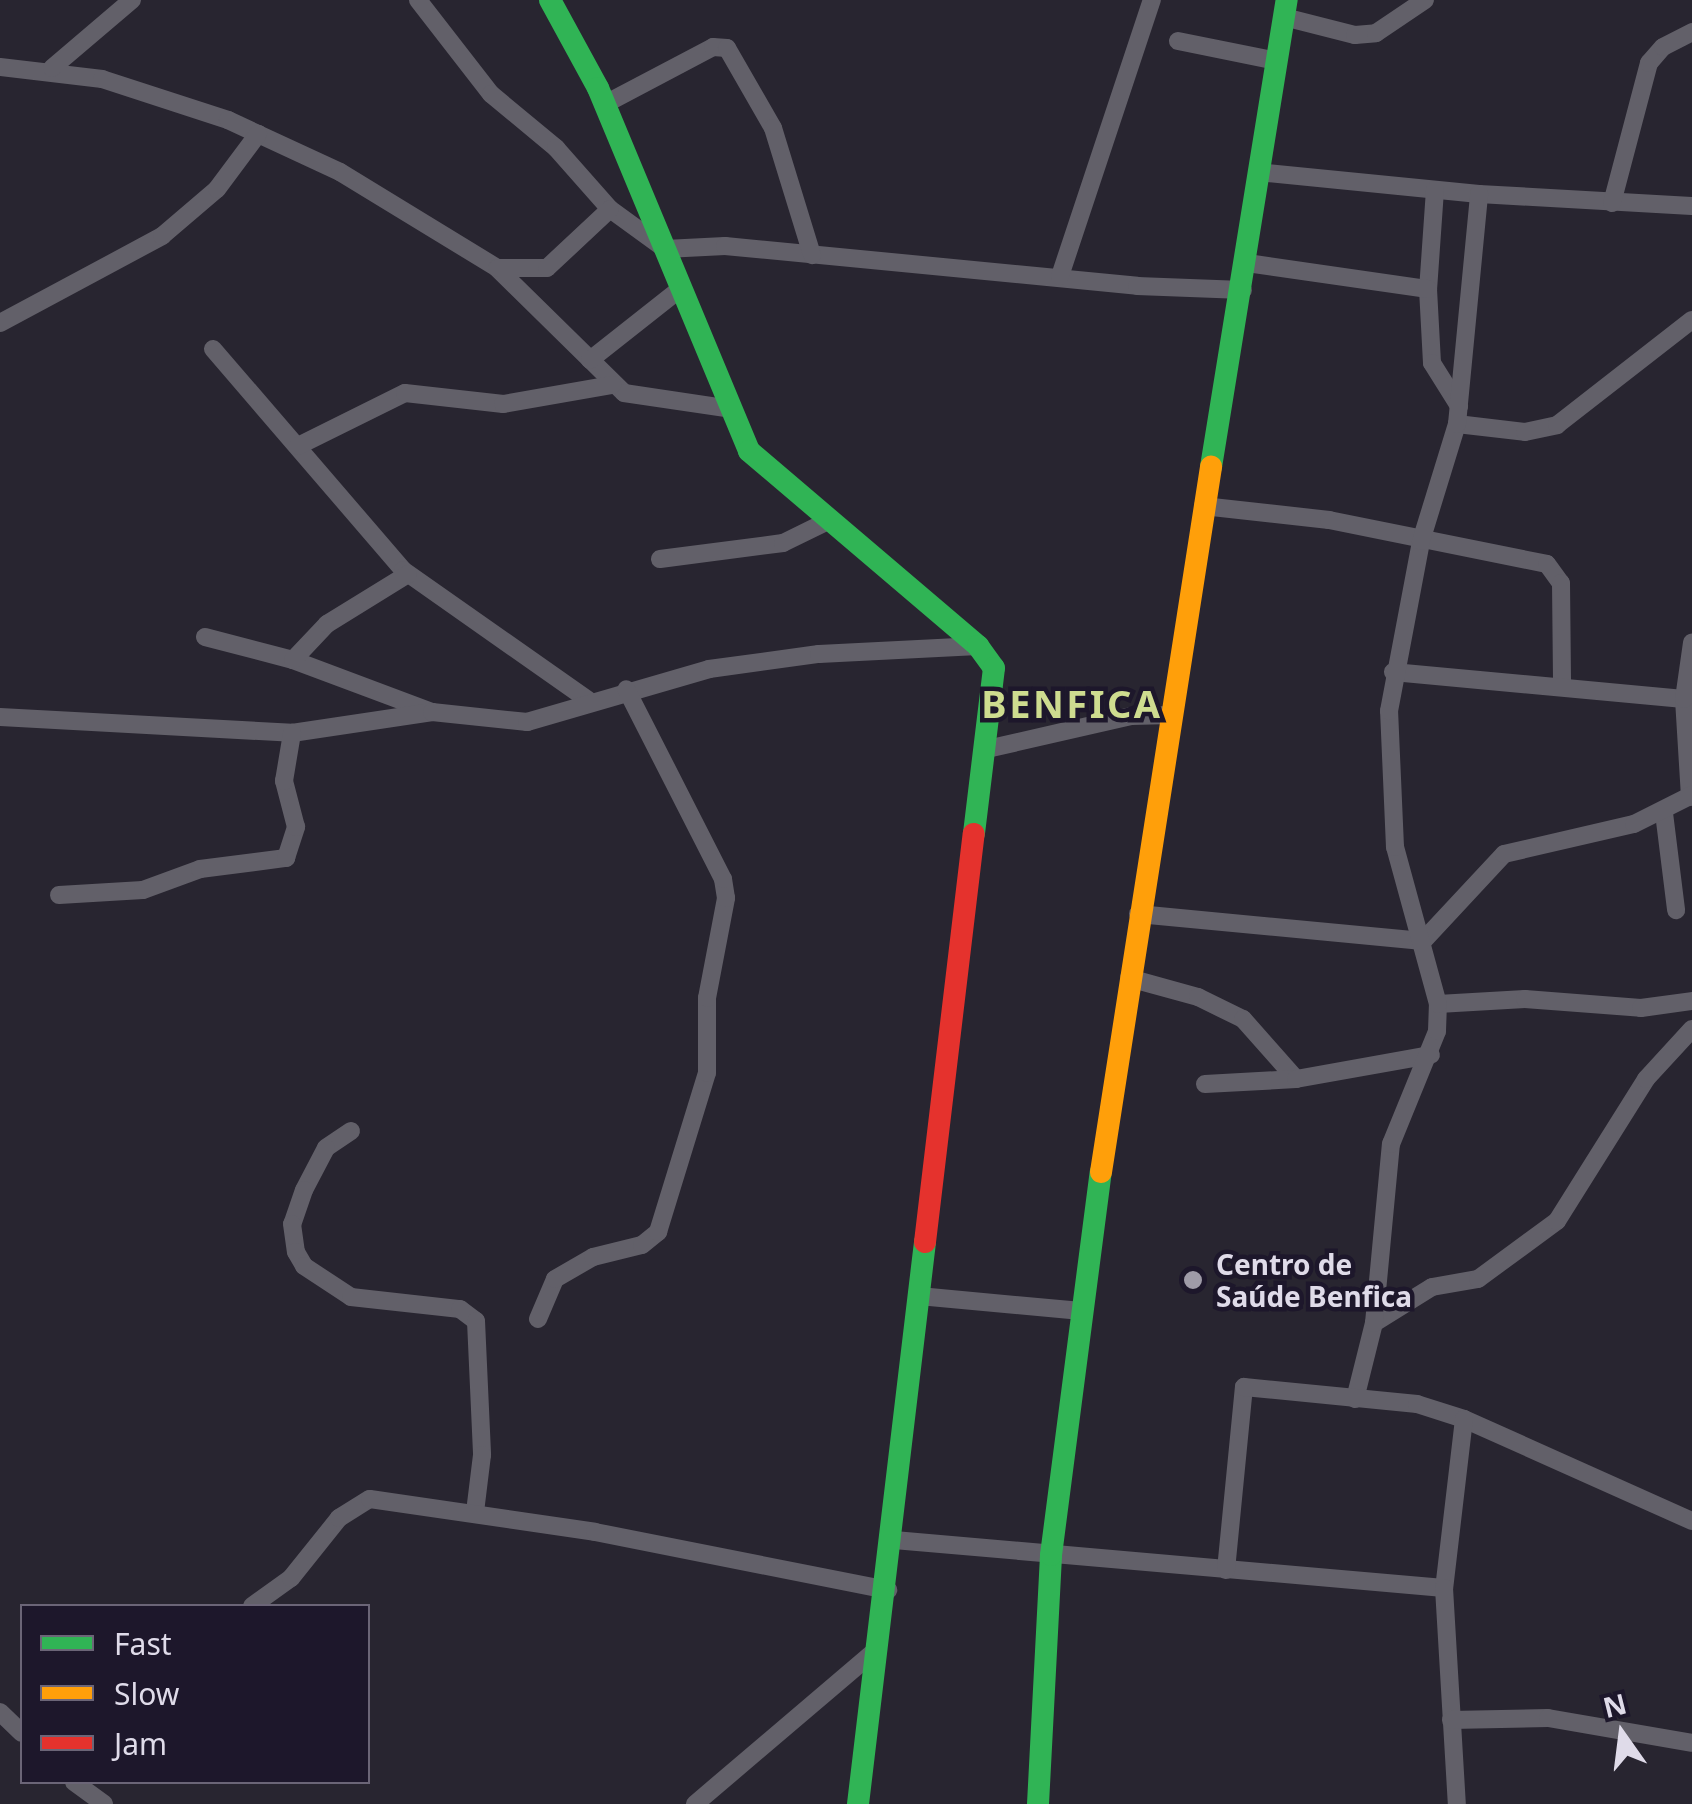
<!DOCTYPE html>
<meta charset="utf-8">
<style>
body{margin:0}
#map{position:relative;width:1692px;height:1804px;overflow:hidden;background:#282530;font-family:"Noto Sans",sans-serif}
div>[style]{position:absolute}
.street>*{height:18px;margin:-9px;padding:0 9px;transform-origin:9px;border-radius:9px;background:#626069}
.fast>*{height:22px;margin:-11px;padding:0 11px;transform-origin:11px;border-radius:11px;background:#30b455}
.slow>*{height:22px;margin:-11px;padding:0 11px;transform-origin:11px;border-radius:11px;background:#ff9f0a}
.jam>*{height:22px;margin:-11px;padding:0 11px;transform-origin:11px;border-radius:11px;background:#e5322d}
.dots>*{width:28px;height:28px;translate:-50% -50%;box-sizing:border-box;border:5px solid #1d172b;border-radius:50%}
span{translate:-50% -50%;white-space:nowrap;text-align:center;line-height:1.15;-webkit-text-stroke:9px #1d172b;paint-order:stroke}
.poi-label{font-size:28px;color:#dfdbe9;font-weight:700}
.left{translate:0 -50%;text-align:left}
.district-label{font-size:38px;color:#cedc8f;font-weight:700;letter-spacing:2.5px}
.legend{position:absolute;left:20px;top:1604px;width:350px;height:180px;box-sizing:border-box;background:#1d172b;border:2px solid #6b6577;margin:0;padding:12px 18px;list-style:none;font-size:30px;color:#dfdbe9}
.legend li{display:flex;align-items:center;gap:20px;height:50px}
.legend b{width:50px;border:2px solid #6b6577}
.north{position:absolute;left:1572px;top:1684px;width:100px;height:100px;-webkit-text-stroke:8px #1d172b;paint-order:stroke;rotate:346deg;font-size:28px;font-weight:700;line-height:40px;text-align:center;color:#dfdbe9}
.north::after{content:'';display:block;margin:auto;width:35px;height:45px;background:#dfdbe9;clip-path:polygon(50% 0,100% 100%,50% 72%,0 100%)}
</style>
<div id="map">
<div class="street">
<i style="left:418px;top:0;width:119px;rotate:52.2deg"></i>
<i style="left:491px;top:94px;width:85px;rotate:39.7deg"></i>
<i style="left:556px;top:148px;width:81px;rotate:48.5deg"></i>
<i style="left:610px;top:209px;width:68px;rotate:36deg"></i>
<i style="left:665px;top:249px;width:60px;rotate:-2.9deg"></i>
<i style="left:725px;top:246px;width:414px;rotate:5.5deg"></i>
<i style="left:1137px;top:286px;width:106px;rotate:2.2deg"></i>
<i style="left:1284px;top:17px;width:73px;rotate:14.2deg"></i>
<i style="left:1355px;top:35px;width:21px;rotate:-5deg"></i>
<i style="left:1376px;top:33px;width:59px;rotate:-34deg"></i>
<i style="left:1178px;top:41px;width:101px;rotate:11.4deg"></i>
<i style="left:0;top:67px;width:103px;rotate:6.7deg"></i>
<i style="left:102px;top:79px;width:133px;rotate:18deg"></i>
<i style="left:228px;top:120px;width:123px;rotate:24.9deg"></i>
<i style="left:340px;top:172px;width:184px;rotate:31.4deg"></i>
<i style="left:497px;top:268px;width:178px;rotate:44.5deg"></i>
<i style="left:624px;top:393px;width:103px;rotate:8.4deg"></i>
<i style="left:52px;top:68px;width:105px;rotate:-40.4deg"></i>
<i style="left:605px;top:104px;width:122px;rotate:-27.8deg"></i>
<i style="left:713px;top:47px;width:14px;rotate:4deg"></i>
<i style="left:727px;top:48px;width:92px;rotate:60.1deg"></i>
<i style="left:773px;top:128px;width:133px;rotate:72.9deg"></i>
<i style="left:1258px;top:172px;width:222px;rotate:5.7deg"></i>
<i style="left:1479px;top:194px;width:213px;rotate:3.2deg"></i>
<i style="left:1435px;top:190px;width:99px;rotate:94deg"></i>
<i style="left:1428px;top:289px;width:74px;rotate:86.9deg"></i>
<i style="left:1432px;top:363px;width:51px;rotate:57.9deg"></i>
<i style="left:1612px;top:203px;width:145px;rotate:-75.2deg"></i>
<i style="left:1649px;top:63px;width:21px;rotate:-49deg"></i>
<i style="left:1663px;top:47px;width:33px;rotate:-27deg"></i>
<i style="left:1247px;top:263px;width:183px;rotate:8.2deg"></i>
<i style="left:498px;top:268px;width:49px"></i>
<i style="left:547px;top:268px;width:86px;rotate:-43.1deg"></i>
<i style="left:1060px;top:276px;width:291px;rotate:-71.6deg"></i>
<i style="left:0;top:323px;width:184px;rotate:-28.2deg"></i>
<i style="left:162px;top:236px;width:72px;rotate:-40.5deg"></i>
<i style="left:217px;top:189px;width:69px;rotate:-53.3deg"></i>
<i style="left:213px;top:349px;width:291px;rotate:49.3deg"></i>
<i style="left:403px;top:570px;width:226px;rotate:35.1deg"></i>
<i style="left:590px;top:360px;width:115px;rotate:-38.3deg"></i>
<i style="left:1457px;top:424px;width:68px;rotate:6.7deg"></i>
<i style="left:1525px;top:432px;width:33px;rotate:-12deg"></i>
<i style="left:1557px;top:425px;width:171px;rotate:-37.9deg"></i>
<i style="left:298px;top:446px;width:119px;rotate:-26.4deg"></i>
<i style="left:405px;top:393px;width:99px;rotate:6.4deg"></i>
<i style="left:503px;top:404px;width:111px;rotate:-9.9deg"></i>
<i style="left:1203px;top:506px;width:127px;rotate:6.3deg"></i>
<i style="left:1329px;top:520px;width:222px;rotate:11.4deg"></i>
<i style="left:1547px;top:564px;width:24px;rotate:54deg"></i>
<i style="left:1561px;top:583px;width:101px;rotate:89.4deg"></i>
<i style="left:660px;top:559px;width:124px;rotate:-7.4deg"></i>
<i style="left:783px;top:543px;width:52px;rotate:-26.1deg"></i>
<i style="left:205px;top:637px;width:91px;rotate:14.6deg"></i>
<i style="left:293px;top:660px;width:148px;rotate:20.5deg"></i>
<i style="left:293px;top:660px;width:50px;rotate:-46.6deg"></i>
<i style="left:327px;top:624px;width:95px;rotate:-31.7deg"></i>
<i style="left:1393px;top:672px;width:292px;rotate:5.3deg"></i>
<i style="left:0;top:717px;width:292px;rotate:3.1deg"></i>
<i style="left:292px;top:733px;width:142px;rotate:-8.5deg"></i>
<i style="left:432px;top:712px;width:96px;rotate:6deg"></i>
<i style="left:527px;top:722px;width:190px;rotate:-16.2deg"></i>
<i style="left:709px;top:669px;width:111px;rotate:-7.8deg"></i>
<i style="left:819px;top:654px;width:159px;rotate:-2.9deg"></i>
<i style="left:987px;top:749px;width:148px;rotate:-12.9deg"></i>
<i style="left:1131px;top:716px;width:40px;rotate:-1.4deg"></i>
<i style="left:1690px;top:797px;width:98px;rotate:-93.5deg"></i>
<i style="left:1684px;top:699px;width:57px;rotate:-81.9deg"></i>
<i style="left:1664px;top:813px;width:98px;rotate:82.9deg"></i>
<i style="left:59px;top:895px;width:84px;rotate:-3.4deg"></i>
<i style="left:143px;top:890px;width:61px;rotate:-20.2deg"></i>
<i style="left:200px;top:869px;width:87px;rotate:-7.3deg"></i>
<i style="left:286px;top:858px;width:33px;rotate:-72deg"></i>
<i style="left:296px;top:827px;width:48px;rotate:-104.6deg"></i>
<i style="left:284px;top:781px;width:49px;rotate:-80.5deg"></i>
<i style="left:1138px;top:914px;width:286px;rotate:5.4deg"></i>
<i style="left:1423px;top:941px;width:119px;rotate:-47deg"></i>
<i style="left:1504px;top:854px;width:133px;rotate:-13deg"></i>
<i style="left:1634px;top:824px;width:65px;rotate:-26.6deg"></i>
<i style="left:1129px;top:978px;width:72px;rotate:15.4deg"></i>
<i style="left:1198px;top:997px;width:50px;rotate:26.1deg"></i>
<i style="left:1243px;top:1019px;width:80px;rotate:48.5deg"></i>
<i style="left:1438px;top:1004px;width:87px;rotate:-3.3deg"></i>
<i style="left:1525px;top:999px;width:116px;rotate:4.4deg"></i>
<i style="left:1641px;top:1008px;width:51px;rotate:-7.8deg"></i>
<i style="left:1205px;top:1084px;width:91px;rotate:-3.1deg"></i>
<i style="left:1296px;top:1079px;width:137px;rotate:-10.1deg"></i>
<i style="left:351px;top:1131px;width:30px;rotate:146deg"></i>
<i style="left:326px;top:1148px;width:47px;rotate:117.6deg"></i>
<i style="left:304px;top:1190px;width:36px;rotate:109deg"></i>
<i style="left:292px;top:1224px;width:28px;rotate:82deg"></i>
<i style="left:296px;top:1252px;width:16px;rotate:60deg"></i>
<i style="left:304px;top:1266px;width:56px;rotate:33.4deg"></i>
<i style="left:351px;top:1297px;width:110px;rotate:6.3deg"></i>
<i style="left:460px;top:1309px;width:20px;rotate:37deg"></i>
<i style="left:476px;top:1321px;width:134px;rotate:87.4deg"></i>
<i style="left:482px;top:1455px;width:57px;rotate:97deg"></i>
<i style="left:919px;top:1296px;width:163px;rotate:5.3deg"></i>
<i style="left:538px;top:1319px;width:43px;rotate:-67deg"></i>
<i style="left:555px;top:1279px;width:44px;rotate:-30.1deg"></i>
<i style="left:593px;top:1257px;width:50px;rotate:-13.8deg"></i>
<i style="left:642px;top:1245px;width:21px;rotate:-39deg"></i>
<i style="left:658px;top:1232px;width:166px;rotate:-72.9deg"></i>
<i style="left:707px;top:1073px;width:75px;rotate:-90deg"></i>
<i style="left:707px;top:998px;width:102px;rotate:-79.2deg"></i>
<i style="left:726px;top:898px;width:19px;rotate:-99deg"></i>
<i style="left:723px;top:879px;width:213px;rotate:-117deg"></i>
<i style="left:1374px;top:1323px;width:68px;rotate:-31.8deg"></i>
<i style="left:1432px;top:1287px;width:47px;rotate:-9.9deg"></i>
<i style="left:1478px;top:1279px;width:98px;rotate:-36.3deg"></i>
<i style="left:1557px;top:1221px;width:168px;rotate:-57.9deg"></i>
<i style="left:1646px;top:1079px;width:68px;rotate:-47.4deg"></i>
<i style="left:1355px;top:1399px;width:78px;rotate:-76deg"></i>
<i style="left:1374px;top:1323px;width:180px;rotate:-84.6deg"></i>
<i style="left:1391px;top:1144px;width:122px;rotate:-67.8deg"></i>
<i style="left:1437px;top:1031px;width:27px;rotate:-88deg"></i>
<i style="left:1438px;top:1004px;width:163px;rotate:-105.3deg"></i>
<i style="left:1395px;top:847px;width:136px;rotate:-92.5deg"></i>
<i style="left:1389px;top:711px;width:173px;rotate:-79.3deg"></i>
<i style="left:1421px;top:541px;width:122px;rotate:-72.9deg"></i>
<i style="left:1457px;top:424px;width:231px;rotate:-84.5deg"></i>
<i style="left:1464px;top:1419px;width:250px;rotate:24.1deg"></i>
<i style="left:894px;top:1540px;width:552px;rotate:4.99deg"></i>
<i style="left:1226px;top:1570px;width:184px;rotate:-84.4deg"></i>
<i style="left:1244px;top:1387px;width:174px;rotate:5.6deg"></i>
<i style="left:1417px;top:1404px;width:49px;rotate:17.7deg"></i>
<i style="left:1464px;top:1419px;width:170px;rotate:96.7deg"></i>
<i style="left:1444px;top:1588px;width:216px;rotate:86.6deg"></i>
<i style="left:252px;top:1606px;width:48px;rotate:-35.7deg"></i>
<i style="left:291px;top:1578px;width:77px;rotate:-51.3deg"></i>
<i style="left:339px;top:1518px;width:36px;rotate:-32deg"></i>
<i style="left:370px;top:1499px;width:227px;rotate:8.3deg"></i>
<i style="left:595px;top:1532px;width:299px;rotate:11.2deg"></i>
<i style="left:0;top:1712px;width:30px;rotate:44deg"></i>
<i style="left:1451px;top:1720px;width:97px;rotate:-1.2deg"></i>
<i style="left:1548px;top:1718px;width:146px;rotate:9.8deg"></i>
<i style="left:74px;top:1782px;width:37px;rotate:36deg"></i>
<i style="left:695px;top:1804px;width:239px;rotate:-40.4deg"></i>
</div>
<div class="fast">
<i style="left:550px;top:0;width:100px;rotate:61.4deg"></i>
<i style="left:598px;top:88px;width:393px;rotate:67.4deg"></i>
<i style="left:749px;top:451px;width:301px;rotate:40.4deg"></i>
<i style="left:978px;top:646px;width:27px;rotate:54deg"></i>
<i style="left:994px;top:668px;width:167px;rotate:96.9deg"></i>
<i style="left:1211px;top:467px;width:473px;rotate:-80.8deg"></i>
<i style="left:858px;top:1804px;width:566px;rotate:-83.2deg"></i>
<i style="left:1038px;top:1804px;width:249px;rotate:-87deg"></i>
<i style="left:1051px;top:1555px;width:386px;rotate:-82.6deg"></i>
</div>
<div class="slow">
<i style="left:1101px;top:1172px;width:714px;rotate:-81.13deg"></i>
</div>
<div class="jam">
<i style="left:925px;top:1242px;width:411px;rotate:-83.2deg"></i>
</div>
<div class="dots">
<i style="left:1193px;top:1280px;background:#9f9ba8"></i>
</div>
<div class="poi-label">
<span class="left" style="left:1216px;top:1280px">Centro de<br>Saúde Benfica</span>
</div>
<div class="district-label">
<span style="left:1072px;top:704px">BENFICA</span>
</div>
<ul class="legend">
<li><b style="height:12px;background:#30b455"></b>Fast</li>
<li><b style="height:12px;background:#ff9f0a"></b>Slow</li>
<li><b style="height:12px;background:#e5322d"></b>Jam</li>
</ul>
<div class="north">N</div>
</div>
